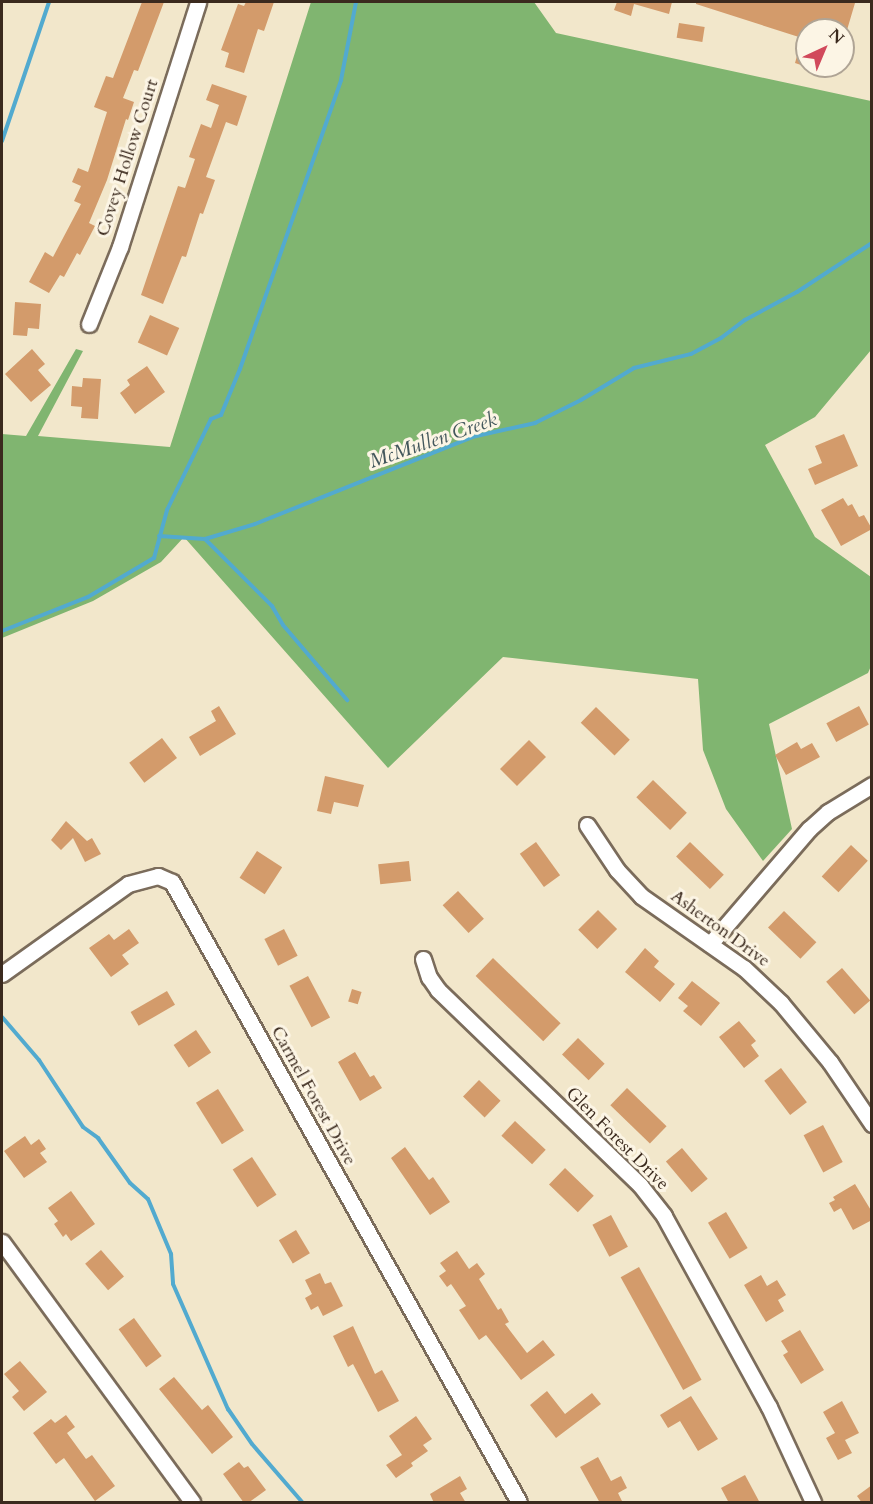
<!DOCTYPE html>
<style>
body{margin:0}
#map{position:relative;width:873px;height:1504px;overflow:hidden;background:#f2e7cb;font-family:Cardo,serif}
div>[style]{position:absolute}
.forest>*{inset:0;background:#80b570}
.stream>*{height:4px;margin:-2px;padding:0 2px;transform-origin:2px;border-radius:2px;background:#52aacf}
.building>*{inset:0;background:#d39b6b;transform-origin:0 0}
.roads{filter:drop-shadow(2px 0 #7b6c5b) drop-shadow(-2px 0 #7b6c5b) drop-shadow(0 2px #7b6c5b) drop-shadow(0 -2px #7b6c5b)}
.minor>*{height:15px;margin:-7.5px;padding:0 7.5px;transform-origin:7.5px;border-radius:7.5px;background:#fff}
span{translate:-50% -50%;white-space:nowrap;text-align:center;line-height:1.15;-webkit-text-stroke:6px #fcf5e5;paint-order:stroke}
.street-label{font-size:18px;color:#3b2a1e}
.water-label{font-size:20px;color:#43575c;font-style:italic}
.frame{position:absolute;inset:0;border:3px solid #3b2a1e;pointer-events:none}
.north{position:absolute;left:795px;top:18px;width:60px;height:60px;box-sizing:border-box;background:#fcf5e5;border:2px solid #afa495;border-radius:50%;rotate:44deg;font-size:16px;font-weight:700;line-height:24px;text-align:center;color:#3b2a1e}
.north::after{content:'';display:block;margin:auto;width:21px;height:27px;background:#d1495b;clip-path:polygon(50% 0,100% 100%,50% 72%,0 100%)}
</style>
<div id="map">
<div class="forest">
<i style="clip-path:polygon(311px 2px,534px 2px,556px 33px,871px 101px,871px 350px,815px 417px,765px 445px,815px 537px,871px 577px,871px 666px,868px 673px,769px 724px,792px 829px,763px 861px,726px 809px,703px 750px,698px 679px,503px 657px,388px 768px,184px 537px,161px 562px,93px 601px,2px 638px,2px 434px,26px 436px,76px 349px,83px 351px,38px 436px,170px 447px)"></i>
</div>
<div class="stream">
<i style="left:2px;top:141px;width:147px;rotate:-71.3deg"></i>
<i style="left:159px;top:536px;width:46px;rotate:3.7deg"></i>
<i style="left:205px;top:539px;width:52px;rotate:-16.7deg"></i>
<i style="left:255px;top:524px;width:234px;rotate:-21.8deg"></i>
<i style="left:472px;top:437px;width:65px;rotate:-12.5deg"></i>
<i style="left:535px;top:423px;width:51px;rotate:-26.6deg"></i>
<i style="left:581px;top:400px;width:62px;rotate:-31.1deg"></i>
<i style="left:634px;top:368px;width:59px;rotate:-13.8deg"></i>
<i style="left:691px;top:354px;width:34px;rotate:-28deg"></i>
<i style="left:721px;top:338px;width:30px;rotate:-37deg"></i>
<i style="left:745px;top:320px;width:59px;rotate:-28.3deg"></i>
<i style="left:797px;top:292px;width:90px;rotate:-33.2deg"></i>
<i style="left:205px;top:539px;width:95px;rotate:45deg"></i>
<i style="left:272px;top:606px;width:22px;rotate:60deg"></i>
<i style="left:283px;top:625px;width:99px;rotate:49.5deg"></i>
<i style="left:2px;top:631px;width:92px;rotate:-21.6deg"></i>
<i style="left:88px;top:597px;width:77px;rotate:-30.6deg"></i>
<i style="left:154px;top:558px;width:50px;rotate:-74.8deg"></i>
<i style="left:167px;top:510px;width:101px;rotate:-64.2deg"></i>
<i style="left:211px;top:419px;width:11px;rotate:-22deg"></i>
<i style="left:221px;top:415px;width:50px;rotate:-67.6deg"></i>
<i style="left:240px;top:369px;width:306px;rotate:-70.7deg"></i>
<i style="left:341px;top:80px;width:79px;rotate:-79.1deg"></i>
<i style="left:2px;top:1017px;width:57px;rotate:49.3deg"></i>
<i style="left:39px;top:1060px;width:80px;rotate:56.7deg"></i>
<i style="left:83px;top:1127px;width:19px;rotate:36deg"></i>
<i style="left:98px;top:1138px;width:55px;rotate:54.6deg"></i>
<i style="left:130px;top:1183px;width:24px;rotate:42deg"></i>
<i style="left:148px;top:1199px;width:60px;rotate:67.3deg"></i>
<i style="left:171px;top:1254px;width:30px;rotate:86deg"></i>
<i style="left:173px;top:1284px;width:137px;rotate:66.3deg"></i>
<i style="left:228px;top:1409px;width:42px;rotate:55.6deg"></i>
<i style="left:252px;top:1444px;width:77px;rotate:49.2deg"></i>
</div>
<div class="building">
<i style="clip-path:polygon(142px 2px,164px 2px,138px 71px,134px 70px,123px 98px,134px 102px,128px 120px,126px 119px,107px 180px,89px 223px,95px 226px,80px 255px,77px 253px,64px 277px,60px 275px,49px 293px,29px 282px,45px 252px,53px 257px,81px 204px,74px 201px,81px 186px,72px 182px,78px 168px,88px 172px,107px 112px,94px 107px,106px 76px,113px 78px)"></i>
<i style="clip-path:polygon(246px 2px,274px 2px,264px 31px,258px 29px,244px 73px,225px 67px,229px 53px,221px 50px,238px 4px,244px 6px)"></i>
<i style="clip-path:polygon(617px 2px,672px 2px,669px 14px,634px 4px,631px 16px,614px 10px)"></i>
<i style="clip-path:polygon(696px 2px,849px 2px,855px 3px,847px 30px,807px 30px,807px 67px,795px 63px,802px 38px,696px 4px)"></i>
<i style="left:679px;top:23px;width:26px;height:15px;rotate:9deg"></i>
<i style="clip-path:polygon(212px 84px,247px 96px,237px 126px,226px 122px,206px 177px,215px 180px,203px 214px,200px 213px,186px 257px,182px 256px,163px 304px,141px 295px,178px 186px,185px 188px,195px 159px,189px 157px,201px 124px,211px 128px,219px 105px,206px 100px)"></i>
<i style="clip-path:polygon(15px 302px,41px 304px,39px 329px,28px 328px,27px 336px,13px 335px)"></i>
<i style="left:150px;top:315px;width:32px;height:30px;rotate:24deg"></i>
<i style="clip-path:polygon(32px 349px,45px 364px,38px 370px,51px 385px,31px 402px,5px 374px)"></i>
<i style="clip-path:polygon(147px 366px,165px 392px,135px 414px,120px 393px,130px 385px,127px 380px)"></i>
<i style="clip-path:polygon(83px 378px,101px 379px,98px 419px,81px 418px,82px 407px,71px 406px,72px 386px,82px 387px)"></i>
<i style="clip-path:polygon(844px 434px,858px 466px,815px 485px,808px 469px,822px 463px,815px 446px)"></i>
<i style="clip-path:polygon(843px 498px,848px 506px,852px 504px,859px 517px,864px 515px,872px 529px,841px 546px,821px 510px)"></i>
<i style="clip-path:polygon(219px 706px,236px 734px,200px 756px,189px 737px,216px 721px,211px 711px)"></i>
<i style="left:859px;top:706px;width:21px;height:37px;rotate:62deg"></i>
<i style="left:596px;top:707px;width:47px;height:22px;rotate:44deg"></i>
<i style="left:162px;top:738px;width:25px;height:41px;rotate:53deg"></i>
<i style="left:529px;top:740px;width:24px;height:41px;rotate:45deg"></i>
<i style="clip-path:polygon(797px 742px,801px 749px,812px 743px,820px 757px,786px 775px,775px 755px)"></i>
<i style="clip-path:polygon(325px 776px,364px 785px,358px 807px,334px 802px,331px 814px,317px 811px)"></i>
<i style="left:653px;top:780px;width:47px;height:24px;rotate:44deg"></i>
<i style="clip-path:polygon(66px 821px,87px 841px,92px 838px,101px 854px,85px 862px,73px 838px,61px 850px,51px 840px)"></i>
<i style="left:536px;top:842px;width:41px;height:20px;rotate:54deg"></i>
<i style="left:690px;top:842px;width:47px;height:20px;rotate:44deg"></i>
<i style="left:851px;top:845px;width:23px;height:43px;rotate:43deg"></i>
<i style="left:257px;top:851px;width:30px;height:32px;rotate:33deg"></i>
<i style="left:409px;top:861px;width:20px;height:31px;rotate:84deg"></i>
<i style="left:458px;top:891px;width:38px;height:21px;rotate:47deg"></i>
<i style="left:598px;top:910px;width:27px;height:28px;rotate:45deg"></i>
<i style="left:784px;top:911px;width:45px;height:23px;rotate:44deg"></i>
<i style="clip-path:polygon(129px 929px,139px 943px,122px 955px,129px 964px,111px 977px,89px 948px,109px 934px,114px 940px)"></i>
<i style="left:284px;top:929px;width:30px;height:22px;rotate:63deg"></i>
<i style="clip-path:polygon(645px 948px,659px 961px,654px 967px,675px 984px,660px 1002px,625px 972px)"></i>
<i style="left:493px;top:958px;width:94px;height:25px;rotate:44deg"></i>
<i style="left:842px;top:968px;width:43px;height:21px;rotate:49deg"></i>
<i style="left:308px;top:976px;width:47px;height:21px;rotate:62deg"></i>
<i style="clip-path:polygon(692px 981px,720px 1003px,701px 1026px,683px 1011px,688px 1006px,678px 998px)"></i>
<i style="left:352px;top:989px;width:10px;height:13px;rotate:17deg"></i>
<i style="left:167px;top:991px;width:16px;height:42px;rotate:60deg"></i>
<i style="clip-path:polygon(739px 1021px,756px 1041px,751px 1045px,759px 1056px,744px 1068px,719px 1037px)"></i>
<i style="left:196px;top:1030px;width:27px;height:27px;rotate:56deg"></i>
<i style="left:578px;top:1038px;width:37px;height:23px;rotate:44deg"></i>
<i style="clip-path:polygon(355px 1052px,370px 1077px,374px 1075px,382px 1088px,360px 1101px,338px 1062px)"></i>
<i style="left:781px;top:1068px;width:43px;height:21px;rotate:53deg"></i>
<i style="left:479px;top:1080px;width:30px;height:23px;rotate:44deg"></i>
<i style="left:627px;top:1088px;width:55px;height:24px;rotate:44deg"></i>
<i style="left:218px;top:1089px;width:49px;height:26px;rotate:58deg"></i>
<i style="left:515px;top:1121px;width:42px;height:20px;rotate:43deg"></i>
<i style="left:823px;top:1125px;width:42px;height:22px;rotate:62deg"></i>
<i style="clip-path:polygon(25px 1136px,31px 1145px,39px 1139px,46px 1149px,40px 1153px,47px 1162px,24px 1178px,4px 1151px)"></i>
<i style="clip-path:polygon(405px 1147px,429px 1180px,433px 1177px,450px 1202px,430px 1215px,391px 1158px)"></i>
<i style="left:682px;top:1148px;width:40px;height:21px;rotate:50deg"></i>
<i style="left:252px;top:1157px;width:45px;height:23px;rotate:57deg"></i>
<i style="left:565px;top:1168px;width:40px;height:23px;rotate:44deg"></i>
<i style="clip-path:polygon(855px 1184px,872px 1212px,872px 1220px,853px 1230px,841px 1208px,834px 1212px,829px 1203px,835px 1200px,833px 1197px)"></i>
<i style="clip-path:polygon(71px 1191px,95px 1224px,71px 1241px,66px 1234px,63px 1237px,54px 1224px,58px 1221px,48px 1208px)"></i>
<i style="left:726px;top:1212px;width:42px;height:21px;rotate:59deg"></i>
<i style="left:611px;top:1215px;width:36px;height:21px;rotate:62deg"></i>
<i style="left:296px;top:1230px;width:27px;height:20px;rotate:59deg"></i>
<i style="left:101px;top:1250px;width:35px;height:21px;rotate:49deg"></i>
<i style="clip-path:polygon(457px 1251px,469px 1269px,477px 1263px,485px 1274px,479px 1279px,498px 1310px,501px 1308px,509px 1322px,505px 1324px,527px 1353px,543px 1340px,555px 1355px,521px 1380px,486px 1335px,479px 1340px,459px 1310px,466px 1306px,451px 1284px,447px 1287px,439px 1276px,446px 1271px,440px 1263px)"></i>
<i style="left:639px;top:1267px;width:129px;height:21px;rotate:61deg"></i>
<i style="clip-path:polygon(320px 1273px,325px 1284px,331px 1282px,343px 1306px,323px 1316px,318px 1306px,311px 1310px,305px 1298px,312px 1294px,305px 1280px)"></i>
<i style="clip-path:polygon(761px 1275px,767px 1286px,777px 1280px,786px 1295px,778px 1300px,784px 1311px,766px 1322px,744px 1285px)"></i>
<i style="left:134px;top:1318px;width:47px;height:19px;rotate:54deg"></i>
<i style="clip-path:polygon(353px 1326px,375px 1374px,382px 1370px,399px 1401px,378px 1412px,353px 1364px,348px 1367px,333px 1336px)"></i>
<i style="clip-path:polygon(800px 1330px,824px 1370px,801px 1384px,783px 1355px,788px 1352px,781px 1341px)"></i>
<i style="clip-path:polygon(20px 1361px,47px 1392px,24px 1411px,12px 1397px,19px 1391px,4px 1374px)"></i>
<i style="clip-path:polygon(174px 1377px,202px 1410px,208px 1405px,233px 1437px,212px 1454px,159px 1389px)"></i>
<i style="clip-path:polygon(547px 1391px,565px 1414px,592px 1393px,601px 1404px,556px 1438px,530px 1405px)"></i>
<i style="clip-path:polygon(691px 1396px,718px 1439px,698px 1451px,680px 1421px,668px 1428px,660px 1415px)"></i>
<i style="clip-path:polygon(842px 1401px,859px 1433px,845px 1440px,852px 1453px,838px 1460px,826px 1438px,835px 1433px,823px 1412px)"></i>
<i style="clip-path:polygon(66px 1415px,75px 1427px,67px 1433px,86px 1459px,92px 1455px,115px 1486px,95px 1501px,64px 1458px,56px 1464px,33px 1433px,51px 1419px,55px 1423px)"></i>
<i style="clip-path:polygon(416px 1416px,432px 1439px,423px 1445px,428px 1451px,411px 1463px,413px 1466px,396px 1478px,386px 1465px,402px 1455px,389px 1436px)"></i>
<i style="clip-path:polygon(598px 1457px,611px 1481px,621px 1476px,627px 1488px,618px 1493px,623px 1503px,600px 1503px,580px 1467px)"></i>
<i style="clip-path:polygon(239px 1462px,244px 1468px,248px 1466px,266px 1490px,248px 1503px,244px 1503px,223px 1474px)"></i>
<i style="clip-path:polygon(745px 1475px,760px 1503px,729px 1503px,721px 1488px)"></i>
<i style="clip-path:polygon(460px 1476px,467px 1489px,460px 1493px,466px 1503px,434px 1503px,430px 1494px)"></i>
<i style="clip-path:polygon(872px 1485px,872px 1503px,862px 1503px,857px 1496px)"></i>
</div>
<div class="roads">
<div class="minor">
<i style="left:89px;top:324px;width:83px;rotate:-68.1deg"></i>
<i style="left:120px;top:247px;width:257px;rotate:-72.3deg"></i>
<i style="left:587px;top:825px;width:54px;rotate:56.3deg"></i>
<i style="left:617px;top:870px;width:35px;rotate:47deg"></i>
<i style="left:641px;top:896px;width:126px;rotate:35deg"></i>
<i style="left:744px;top:968px;width:51px;rotate:43.4deg"></i>
<i style="left:781px;top:1003px;width:77px;rotate:50.3deg"></i>
<i style="left:830px;top:1062px;width:75px;rotate:55.9deg"></i>
<i style="left:710px;top:944px;width:152px;rotate:-49.3deg"></i>
<i style="left:809px;top:829px;width:25px;rotate:-42deg"></i>
<i style="left:828px;top:812px;width:52px;rotate:-31.5deg"></i>
<i style="left:423px;top:959px;width:19px;rotate:72deg"></i>
<i style="left:429px;top:977px;width:16px;rotate:55deg"></i>
<i style="left:438px;top:990px;width:281px;rotate:44deg"></i>
<i style="left:640px;top:1185px;width:39px;rotate:52deg"></i>
<i style="left:664px;top:1216px;width:218px;rotate:61.2deg"></i>
<i style="left:769px;top:1407px;width:105px;rotate:65.1deg"></i>
<i style="left:2px;top:974px;width:155px;rotate:-35.5deg"></i>
<i style="left:128px;top:884px;width:31px;rotate:-15deg"></i>
<i style="left:158px;top:876px;width:15px;rotate:23deg"></i>
<i style="left:172px;top:882px;width:710px;rotate:60.77deg"></i>
<i style="left:2px;top:1242px;width:322px;rotate:53.8deg"></i>
</div>
</div>
<div class="street-label">
<span style="left:128px;top:158px;rotate:-72deg">Covey Hollow Court</span>
<span style="left:720px;top:929px;rotate:36deg">Asherton Drive</span>
<span style="left:313px;top:1096px;rotate:61deg">Carmel Forest Drive</span>
<span style="left:617px;top:1139px;rotate:45deg">Glen Forest Drive</span>
</div>
<div class="water-label">
<span style="left:433px;top:440px;rotate:-19deg">McMullen Creek</span>
</div>
<div class="frame"></div>
<div class="north">N</div>
</div>
